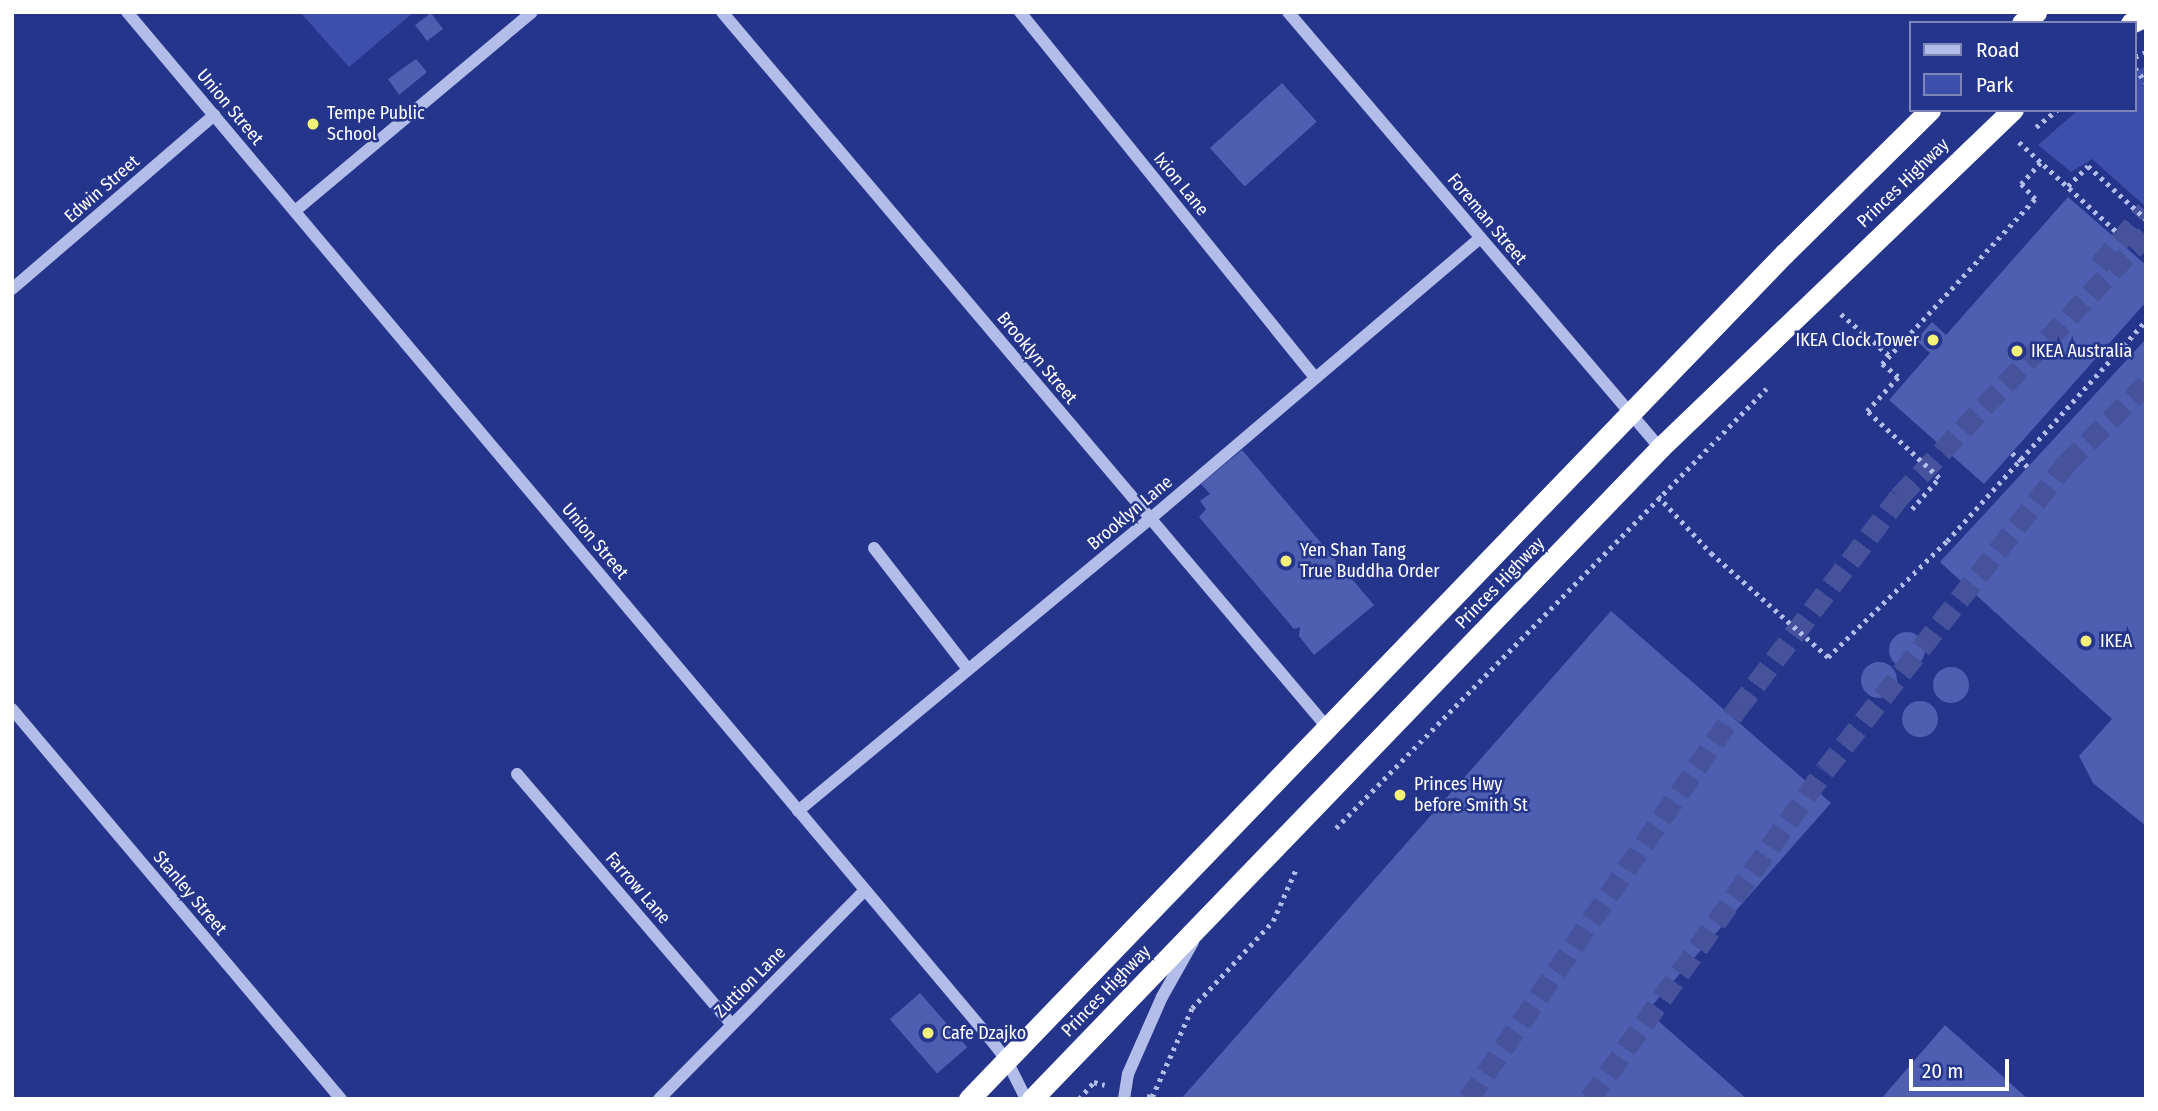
<!DOCTYPE html>
<style>
body{margin:0}
#map{position:relative;width:2158px;height:1111px;overflow:hidden;background:#25358b;font-family:"Fira Sans Condensed",sans-serif}
div>[style]{position:absolute}
.green>*{inset:0;background:#3d4faa}
.building>*{inset:0;background:#4e5fb2;transform-origin:0 0}
.round{border-radius:50%}
.highway-tunnel>*{height:21px;margin-top:-10.5px;transform-origin:0;background:repeating-linear-gradient(90deg,#46539c 0 21px,transparent 0 31px)}
.path>*{height:4.5px;margin-top:-2.25px;transform-origin:0;background:repeating-linear-gradient(90deg,#b3bdea 0 3.5px,transparent 0 8.5px)}
.minor>*{height:12px;margin:-6px;padding:0 6px;transform-origin:6px;border-radius:6px;background:#b3bdea}
.highway>*{height:21px;margin:-10.5px;padding:0 10.5px;transform-origin:10.5px;border-radius:10.5px;background:#fff}
.path-bridge>*{height:4.5px;margin-top:-2.25px;transform-origin:0;background:repeating-linear-gradient(90deg,#b3bdea 0 3.5px,transparent 0 8.5px)}
.dots>*{width:19px;height:19px;translate:-50% -50%;box-sizing:border-box;border:4px solid #25358b;border-radius:50%}
span{translate:-50% -50%;white-space:nowrap;text-align:center;line-height:1.15;-webkit-text-stroke:5px #25358b;paint-order:stroke}
.street-label{font-size:18px;color:#fff}
.poi-label{font-size:18px;color:#fff}
.left{translate:0 -50%;text-align:left}
.right{translate:-100% -50%;text-align:right}
.frame{position:absolute;inset:0;border:14px solid #fff;pointer-events:none}
.legend{position:absolute;left:1909px;top:21px;width:228px;height:91px;box-sizing:border-box;background:#25358b;border:2px solid #7c86b9;margin:0;padding:9px 12px;list-style:none;font-size:21px;color:#fff}
.legend li{display:flex;align-items:center;gap:14px;height:35px}
.legend b{width:35px;border:2px solid #7c86b9}
.scale{position:absolute;left:1909px;top:1059px;width:100px;height:32px;box-sizing:border-box;border:4px solid #fff;border-top:0;padding-left:9px;font-size:21px;line-height:24px;white-space:nowrap;color:#fff;-webkit-text-stroke:5px #25358b;paint-order:stroke}
</style>
<div id="map">
<div class="green">
<i style="clip-path:polygon(300px 12px,414px 12px,349px 67px)"></i>
<i style="clip-path:polygon(2146px 66px,2146px 207px,2092px 159px,2071px 172px,2038px 145px,2078px 110px,2135px 110px,2135px 72px)"></i>
</div>
<div class="building">
<i style="left:431px;top:13px;width:20px;height:20px;rotate:53deg"></i>
<i style="clip-path:polygon(416px 59px,427px 72px,399px 95px,388px 79px)"></i>
<i style="left:1282px;top:83px;width:52px;height:97px;rotate:48deg"></i>
<i style="clip-path:polygon(2068px 197px,2146px 265px,2146px 302px,1984px 484px,1889px 400px,1930px 353px,1916px 340px,1932px 322px,1946px 335px)"></i>
<i style="clip-path:polygon(2146px 339px,2146px 826px,2093px 783px,2079px 756px,2112px 719px,1940px 562px)"></i>
<i style="clip-path:polygon(1242px 450px,1374px 605px,1314px 655px,1299px 636px,1300px 627px,1294px 629px,1199px 517px,1206px 509px,1200px 501px,1210px 494px,1201px 484px)"></i>
<i style="clip-path:polygon(1611px 611px,1831px 803px,1647px 1011px,1747px 1099px,1181px 1099px)"></i>
<i class="round" style="left:1889px;top:632px;width:36px;height:36px"></i>
<i class="round" style="left:1861px;top:662px;width:36px;height:36px"></i>
<i class="round" style="left:1933px;top:667px;width:36px;height:36px"></i>
<i class="round" style="left:1902px;top:701px;width:36px;height:36px"></i>
<i style="left:920px;top:993px;width:72px;height:40px;rotate:49deg"></i>
<i style="clip-path:polygon(1945px 1025px,2028px 1099px,1881px 1099px)"></i>
</div>
<div class="highway-tunnel">
<i style="left:2099px;top:265px;width:72px;rotate:-49.5deg"></i>
<i style="left:1468px;top:1099px;width:474px;rotate:-55.4deg"></i>
<i style="left:1737px;top:709px;width:267px;rotate:-52.6deg"></i>
<i style="left:1899px;top:497px;width:360px;rotate:-46.7deg"></i>
<i style="left:1590px;top:1099px;width:404px;rotate:-54.5deg"></i>
<i style="left:1825px;top:770px;width:390px;rotate:-51.8deg"></i>
<i style="left:2066px;top:464px;width:113px;rotate:-45deg"></i>
</div>
<div class="path">
<i style="left:2135px;top:57px;width:12px;rotate:-24deg"></i>
<i style="left:2135px;top:68px;width:18px;rotate:52deg"></i>
<i style="left:2036px;top:127px;width:27px;rotate:-39deg"></i>
<i style="left:2019px;top:142px;width:134px;rotate:42.6deg"></i>
<i style="left:2068px;top:186px;width:28px;rotate:-45deg"></i>
<i style="left:2088px;top:166px;width:79px;rotate:42.4deg"></i>
<i style="left:1841px;top:314px;width:65px;rotate:40.6deg"></i>
<i style="left:1658px;top:496px;width:78px;rotate:47.1deg"></i>
<i style="left:1711px;top:553px;width:157px;rotate:41.6deg"></i>
<i style="left:1828px;top:657px;width:166px;rotate:-44.3deg"></i>
<i style="left:1947px;top:541px;width:297px;rotate:-47.9deg"></i>
<i style="left:1912px;top:509px;width:41px;rotate:-48.9deg"></i>
<i style="left:1939px;top:478px;width:98px;rotate:-137.1deg"></i>
<i style="left:1867px;top:411px;width:46px;rotate:-47.6deg"></i>
<i style="left:1898px;top:377px;width:21px;rotate:-141deg"></i>
<i style="left:1882px;top:364px;width:225px;rotate:-47.2deg"></i>
<i style="left:2035px;top:199px;width:21px;rotate:-133deg"></i>
<i style="left:2021px;top:184px;width:30px;rotate:-48deg"></i>
<i style="left:1336px;top:828px;width:615px;rotate:-45.59deg"></i>
<i style="left:1147px;top:1096px;width:5px;rotate:11deg"></i>
<i style="left:1152px;top:1097px;width:98px;rotate:-65.8deg"></i>
<i style="left:1192px;top:1008px;width:119px;rotate:-47deg"></i>
<i style="left:1273px;top:921px;width:57px;rotate:-66.1deg"></i>
<i style="left:1079px;top:1099px;width:23px;rotate:-49deg"></i>
<i style="left:1094px;top:1082px;width:11px;rotate:15deg"></i>
</div>
<div class="minor">
<i style="left:127px;top:12px;width:1331px;rotate:49.94deg"></i>
<i style="left:984px;top:1031px;width:36px;rotate:52deg"></i>
<i style="left:1006px;top:1059px;width:45px;rotate:63.4deg"></i>
<i style="left:722px;top:12px;width:935px;rotate:49.77deg"></i>
<i style="left:1020px;top:12px;width:470px;rotate:51.1deg"></i>
<i style="left:1288px;top:12px;width:573px;rotate:49.53deg"></i>
<i style="left:295px;top:211px;width:309px;rotate:-40deg"></i>
<i style="left:12px;top:289px;width:267px;rotate:-40.7deg"></i>
<i style="left:874px;top:548px;width:153px;rotate:52.2deg"></i>
<i style="left:12px;top:709px;width:510px;rotate:49.85deg"></i>
<i style="left:517px;top:774px;width:330px;rotate:49.4deg"></i>
<i style="left:798px;top:811px;width:457px;rotate:-39.7deg"></i>
<i style="left:1150px;top:519px;width:433px;rotate:-40.4deg"></i>
<i style="left:659px;top:1099px;width:293px;rotate:-45.4deg"></i>
<i style="left:1124px;top:1099px;width:25px;rotate:-81deg"></i>
<i style="left:1128px;top:1074px;width:84px;rotate:-66.2deg"></i>
<i style="left:1162px;top:997px;width:63px;rotate:-60.6deg"></i>
</div>
<div class="highway">
<i style="left:2022px;top:23px;width:18px;rotate:-38deg"></i>
<i style="left:2131px;top:23px;width:17px;rotate:-25deg"></i>
<i style="left:969px;top:1099px;width:1174px;rotate:-46.04deg"></i>
<i style="left:1784px;top:254px;width:205px;rotate:-44.6deg"></i>
<i style="left:1032px;top:1099px;width:905px;rotate:-46.03deg"></i>
<i style="left:1660px;top:448px;width:489px;rotate:-43.8deg"></i>
</div>
<div class="path-bridge">
<i style="left:2012px;top:453px;width:21px;rotate:41deg"></i>
</div>
<div class="dots">
<i style="left:313px;top:124px;background:#f4f278"></i>
<i style="left:1933px;top:340px;background:#f4f278"></i>
<i style="left:2017px;top:351px;background:#f4f278"></i>
<i style="left:1286px;top:561px;background:#f4f278"></i>
<i style="left:2086px;top:641px;background:#f4f278"></i>
<i style="left:1400px;top:795px;background:#f4f278"></i>
<i style="left:928px;top:1033px;background:#f4f278"></i>
</div>
<div class="street-label">
<span style="left:230px;top:107px;rotate:50deg">Union Street</span>
<span style="left:1903px;top:183px;rotate:-44deg">Princes Highway</span>
<span style="left:1181px;top:184px;rotate:51deg">Ixion Lane</span>
<span style="left:102px;top:189px;rotate:-41deg">Edwin Street</span>
<span style="left:1487px;top:219px;rotate:50deg">Foreman Street</span>
<span style="left:1037px;top:358px;rotate:50deg">Brooklyn Street</span>
<span style="left:1130px;top:513px;rotate:-40deg">Brooklyn Lane</span>
<span style="left:595px;top:541px;rotate:50deg">Union Street</span>
<span style="left:1500px;top:583px;rotate:-46deg">Princes Highway</span>
<span style="left:638px;top:888px;rotate:49deg">Farrow Lane</span>
<span style="left:190px;top:893px;rotate:50deg">Stanley Street</span>
<span style="left:750px;top:982px;rotate:-45deg">Zuttion Lane</span>
<span style="left:1106px;top:991px;rotate:-46deg">Princes Highway</span>
</div>
<div class="poi-label">
<span class="left" style="left:327px;top:124px">Tempe Public<br>School</span>
<span class="right" style="left:1919px;top:340px">IKEA Clock Tower</span>
<span class="left" style="left:2031px;top:351px">IKEA Australia</span>
<span class="left" style="left:1300px;top:561px">Yen Shan Tang<br>True Buddha Order</span>
<span class="left" style="left:2100px;top:641px">IKEA</span>
<span class="left" style="left:1414px;top:795px">Princes Hwy<br>before Smith St</span>
<span class="left" style="left:942px;top:1033px">Cafe Dzajko</span>
</div>
<div class="frame"></div>
<ul class="legend">
<li><b style="height:9px;background:#b3bdea"></b>Road</li>
<li><b style="height:19px;background:#3d4faa"></b>Park</li>
</ul>
<div class="scale">20 m</div>
</div>
